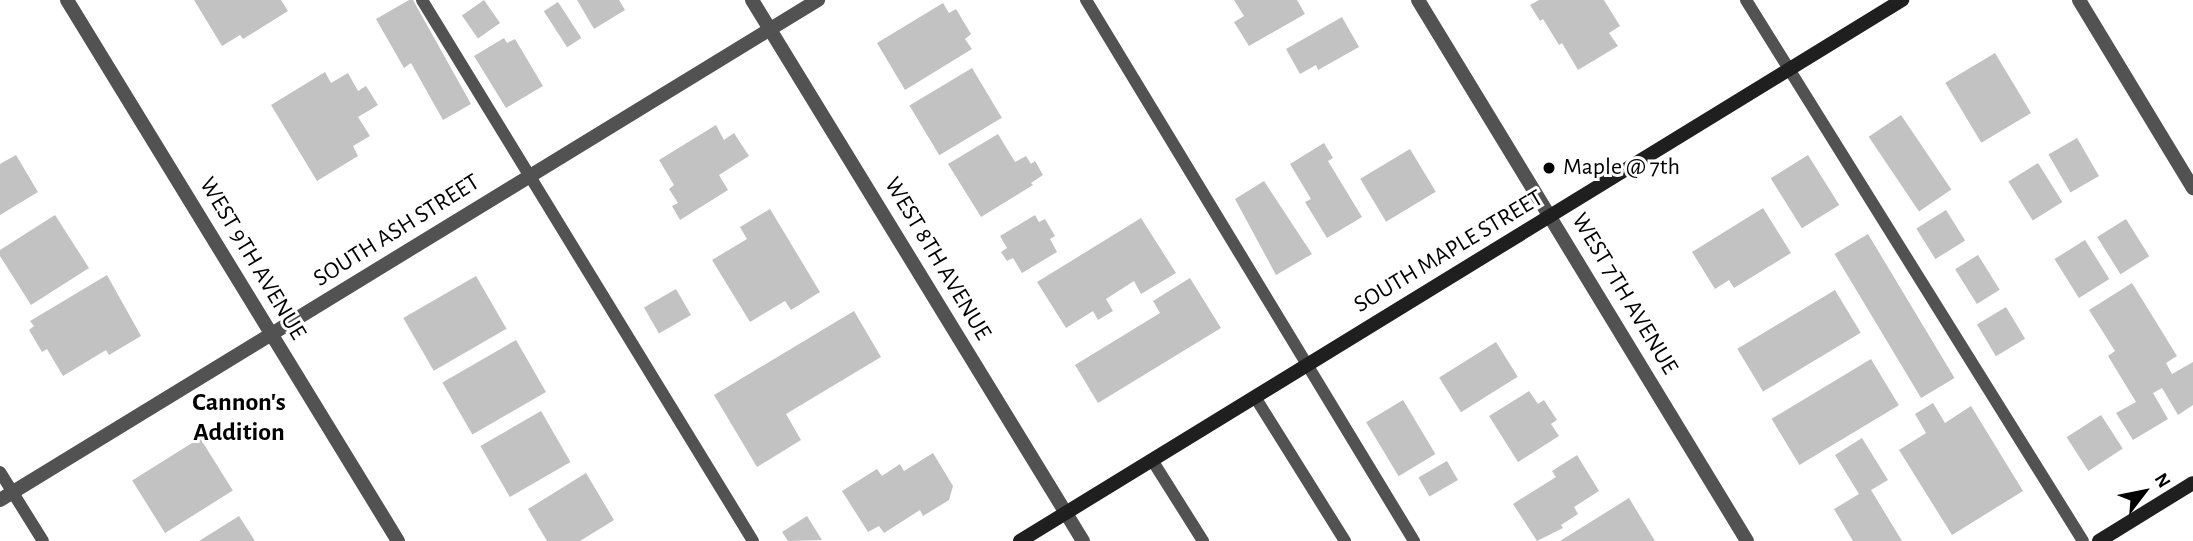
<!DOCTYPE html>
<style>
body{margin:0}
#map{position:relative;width:2193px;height:541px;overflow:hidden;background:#fff;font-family:"Alegreya Sans",sans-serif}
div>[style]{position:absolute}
.building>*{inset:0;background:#c2c2c2;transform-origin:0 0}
.lane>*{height:12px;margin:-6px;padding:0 6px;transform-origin:6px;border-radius:6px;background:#525252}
.street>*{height:14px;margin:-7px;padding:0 7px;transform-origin:7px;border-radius:7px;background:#525252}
.secondary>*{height:14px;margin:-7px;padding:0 7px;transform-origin:7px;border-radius:7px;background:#1f1f1f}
.dots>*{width:19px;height:19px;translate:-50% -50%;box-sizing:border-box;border:4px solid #fff;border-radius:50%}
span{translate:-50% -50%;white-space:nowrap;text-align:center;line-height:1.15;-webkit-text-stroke:6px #fff;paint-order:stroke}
.poi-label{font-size:24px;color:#000}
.left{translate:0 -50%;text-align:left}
.street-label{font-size:24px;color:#000}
.neighbourhood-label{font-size:26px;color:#000;font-weight:700}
.north{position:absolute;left:2109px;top:457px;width:70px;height:70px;-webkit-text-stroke:5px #fff;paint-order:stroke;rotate:58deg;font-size:19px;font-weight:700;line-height:28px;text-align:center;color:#000}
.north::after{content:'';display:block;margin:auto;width:24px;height:32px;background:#000;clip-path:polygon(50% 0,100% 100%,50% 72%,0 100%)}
</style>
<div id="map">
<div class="building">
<i style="clip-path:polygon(194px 0,281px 0,288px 11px,243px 39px,240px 35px,222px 46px)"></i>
<i style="clip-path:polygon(409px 0,413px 0,471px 104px,443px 120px,411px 63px,404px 68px,376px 19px)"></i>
<i style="left:484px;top:0;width:28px;height:27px;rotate:55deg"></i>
<i style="clip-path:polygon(577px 0,619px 0,625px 10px,594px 29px)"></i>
<i style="clip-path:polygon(1234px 0,1297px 0,1305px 14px,1249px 46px,1234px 22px,1244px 16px)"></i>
<i style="clip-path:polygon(1539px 0,1604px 0,1620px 26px,1609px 33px,1618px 46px,1578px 70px,1562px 43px,1559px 45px,1543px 19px,1540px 21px,1530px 5px)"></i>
<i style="left:558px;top:2px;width:43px;height:17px;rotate:57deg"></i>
<i style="clip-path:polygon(943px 3px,949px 13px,956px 9px,971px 34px,965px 39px,972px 49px,905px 90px,877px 43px)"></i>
<i style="clip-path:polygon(1342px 17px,1359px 47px,1318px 70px,1316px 65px,1300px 74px,1286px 49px)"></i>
<i style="clip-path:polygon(504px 38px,507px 43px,515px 39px,543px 86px,506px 108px,474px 56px)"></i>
<i style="left:1995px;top:53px;width:70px;height:58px;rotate:59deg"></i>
<i style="left:972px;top:68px;width:58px;height:73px;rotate:59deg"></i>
<i style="clip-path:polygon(325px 72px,331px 83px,348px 73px,358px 91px,366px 86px,378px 105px,358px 117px,370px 136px,353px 146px,358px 156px,317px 181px,271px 105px)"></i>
<i style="left:1901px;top:115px;width:90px;height:39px;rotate:56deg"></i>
<i style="clip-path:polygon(716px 125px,724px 140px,734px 133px,749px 156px,719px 175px,728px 190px,680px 220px,672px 206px,678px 203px,669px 189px,674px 185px,659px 160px)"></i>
<i style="clip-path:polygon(998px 134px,1015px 162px,1026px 156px,1031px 164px,1035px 161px,1043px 175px,1031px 183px,1033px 185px,981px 217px,948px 164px)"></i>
<i style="left:2077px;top:138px;width:44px;height:33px;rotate:60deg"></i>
<i style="clip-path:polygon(1324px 143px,1333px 158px,1328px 161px,1362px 217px,1327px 238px,1305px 202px,1311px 199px,1290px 164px)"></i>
<i style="left:1410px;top:149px;width:50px;height:58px;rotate:59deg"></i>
<i style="clip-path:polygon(16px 155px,38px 192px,0 215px,0 164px)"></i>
<i style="left:1808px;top:155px;width:59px;height:44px;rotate:58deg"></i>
<i style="left:2038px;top:163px;width:46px;height:35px;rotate:58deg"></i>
<i style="clip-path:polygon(1264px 181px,1312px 254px,1276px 275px,1235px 199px)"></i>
<i style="clip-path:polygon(1763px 208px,1791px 253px,1734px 288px,1729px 280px,1715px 289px,1692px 252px)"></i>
<i style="clip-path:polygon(770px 209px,820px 292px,791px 310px,785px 301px,750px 322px,712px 260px,747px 239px,740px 227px)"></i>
<i style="left:1946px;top:210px;width:36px;height:35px;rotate:58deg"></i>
<i style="clip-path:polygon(55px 215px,89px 268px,31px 305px,0 256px,0 250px)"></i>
<i style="clip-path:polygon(1035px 215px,1039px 222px,1045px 219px,1055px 236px,1050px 239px,1057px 252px,1022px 273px,1013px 258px,1007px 261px,1001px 252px,1007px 248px,1000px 236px)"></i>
<i style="clip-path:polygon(1141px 218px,1176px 273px,1141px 294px,1134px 281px,1106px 299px,1113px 311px,1098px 320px,1093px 311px,1066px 328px,1037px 282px)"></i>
<i style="left:2126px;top:219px;width:44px;height:34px;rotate:58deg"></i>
<i style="left:1868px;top:234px;width:168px;height:39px;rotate:59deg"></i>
<i style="left:2085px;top:240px;width:46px;height:36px;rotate:58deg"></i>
<i style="left:1978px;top:255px;width:41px;height:27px;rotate:58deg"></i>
<i style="clip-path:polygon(107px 275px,141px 336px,109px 355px,106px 350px,63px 376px,47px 349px,42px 352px,29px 330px,34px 326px,30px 321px)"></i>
<i style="left:476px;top:276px;width:61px;height:84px;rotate:60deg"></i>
<i style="clip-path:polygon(1190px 278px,1221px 328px,1098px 403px,1075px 365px,1160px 313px,1153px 301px)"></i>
<i style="clip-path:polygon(2132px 283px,2177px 356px,2166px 363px,2172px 374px,2193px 362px,2193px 405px,2178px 415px,2162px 388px,2153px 393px,2168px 419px,2133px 440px,2116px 413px,2136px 402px,2108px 356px,2115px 351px,2089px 310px)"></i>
<i style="left:676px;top:289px;width:30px;height:37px;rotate:60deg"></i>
<i style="left:1835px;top:290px;width:50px;height:114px;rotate:59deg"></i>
<i style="left:2006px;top:307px;width:37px;height:34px;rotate:59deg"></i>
<i style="clip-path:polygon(854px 311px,881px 357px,786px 414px,801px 440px,757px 467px,714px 395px)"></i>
<i style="left:516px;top:340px;width:60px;height:85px;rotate:60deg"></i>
<i style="left:1496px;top:342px;width:41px;height:67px;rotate:58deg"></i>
<i style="left:1871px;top:359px;width:54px;height:116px;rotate:59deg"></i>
<i style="clip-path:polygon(1529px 391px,1538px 404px,1544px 400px,1557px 420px,1551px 424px,1559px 436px,1518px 462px,1489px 416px)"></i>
<i style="left:1403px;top:400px;width:63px;height:43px;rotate:59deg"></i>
<i style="clip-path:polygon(1933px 403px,1945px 423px,1971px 406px,2023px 491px,1952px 535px,1899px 450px,1926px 433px,1915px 414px)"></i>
<i style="left:541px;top:411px;width:59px;height:70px;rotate:60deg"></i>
<i style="left:2101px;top:415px;width:40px;height:41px;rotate:57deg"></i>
<i style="left:200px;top:438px;width:62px;height:80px;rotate:58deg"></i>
<i style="clip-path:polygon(1862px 438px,1888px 480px,1871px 490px,1902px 541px,1853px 541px,1834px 509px,1859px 494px,1835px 455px)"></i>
<i style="clip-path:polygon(933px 453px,953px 486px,949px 500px,923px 516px,920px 510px,884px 533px,879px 526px,868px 532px,842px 491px,877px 469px,882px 476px,900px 464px,904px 471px)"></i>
<i style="clip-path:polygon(1577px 455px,1599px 491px,1574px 507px,1578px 514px,1561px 525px,1563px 528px,1537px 541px,1513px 504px,1556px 477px,1552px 471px)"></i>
<i style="left:1447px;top:461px;width:22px;height:33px;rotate:60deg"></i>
<i style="clip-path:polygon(586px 473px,614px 520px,580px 541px,547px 541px,528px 509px)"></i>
<i style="clip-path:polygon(1629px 498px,1655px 541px,1560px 541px)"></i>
<i style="clip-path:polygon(239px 516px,255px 541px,199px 541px)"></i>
<i style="clip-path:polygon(807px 516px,822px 540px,788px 541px,782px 532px)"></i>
</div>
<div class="lane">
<i style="left:422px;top:0;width:634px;rotate:58.54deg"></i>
<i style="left:1086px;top:0;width:633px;rotate:58.77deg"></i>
<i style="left:1746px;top:0;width:637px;rotate:58.08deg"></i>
<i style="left:1255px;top:397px;width:170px;rotate:58deg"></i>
<i style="left:1152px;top:460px;width:96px;rotate:57.8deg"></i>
<i style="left:0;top:472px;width:81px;rotate:58.1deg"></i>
</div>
<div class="street">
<i style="left:67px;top:0;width:634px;rotate:58.54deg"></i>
<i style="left:752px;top:0;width:634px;rotate:58.54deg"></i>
<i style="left:1418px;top:0;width:633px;rotate:58.69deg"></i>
<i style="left:2079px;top:0;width:220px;rotate:58.8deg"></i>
<i style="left:0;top:500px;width:959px;rotate:-31.44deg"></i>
</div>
<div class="secondary">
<i style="left:1020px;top:541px;width:1035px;rotate:-31.52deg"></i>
<i style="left:2099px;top:541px;width:110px;rotate:-31.7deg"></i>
</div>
<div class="dots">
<i style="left:1549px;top:168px;background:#000"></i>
</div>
<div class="poi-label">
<span class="left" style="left:1563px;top:168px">Maple @ 7th</span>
</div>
<div class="street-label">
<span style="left:397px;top:231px;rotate:-32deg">SOUTH ASH STREET</span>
<span style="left:1449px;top:252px;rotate:-31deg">SOUTH MAPLE STREET</span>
<span style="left:252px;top:259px;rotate:59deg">WEST 9TH AVENUE</span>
<span style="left:937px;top:259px;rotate:59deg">WEST 8TH AVENUE</span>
<span style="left:1624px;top:294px;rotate:59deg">WEST 7TH AVENUE</span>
</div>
<div class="neighbourhood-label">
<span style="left:239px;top:418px">Cannon's<br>Addition</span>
</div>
<div class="north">N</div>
</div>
